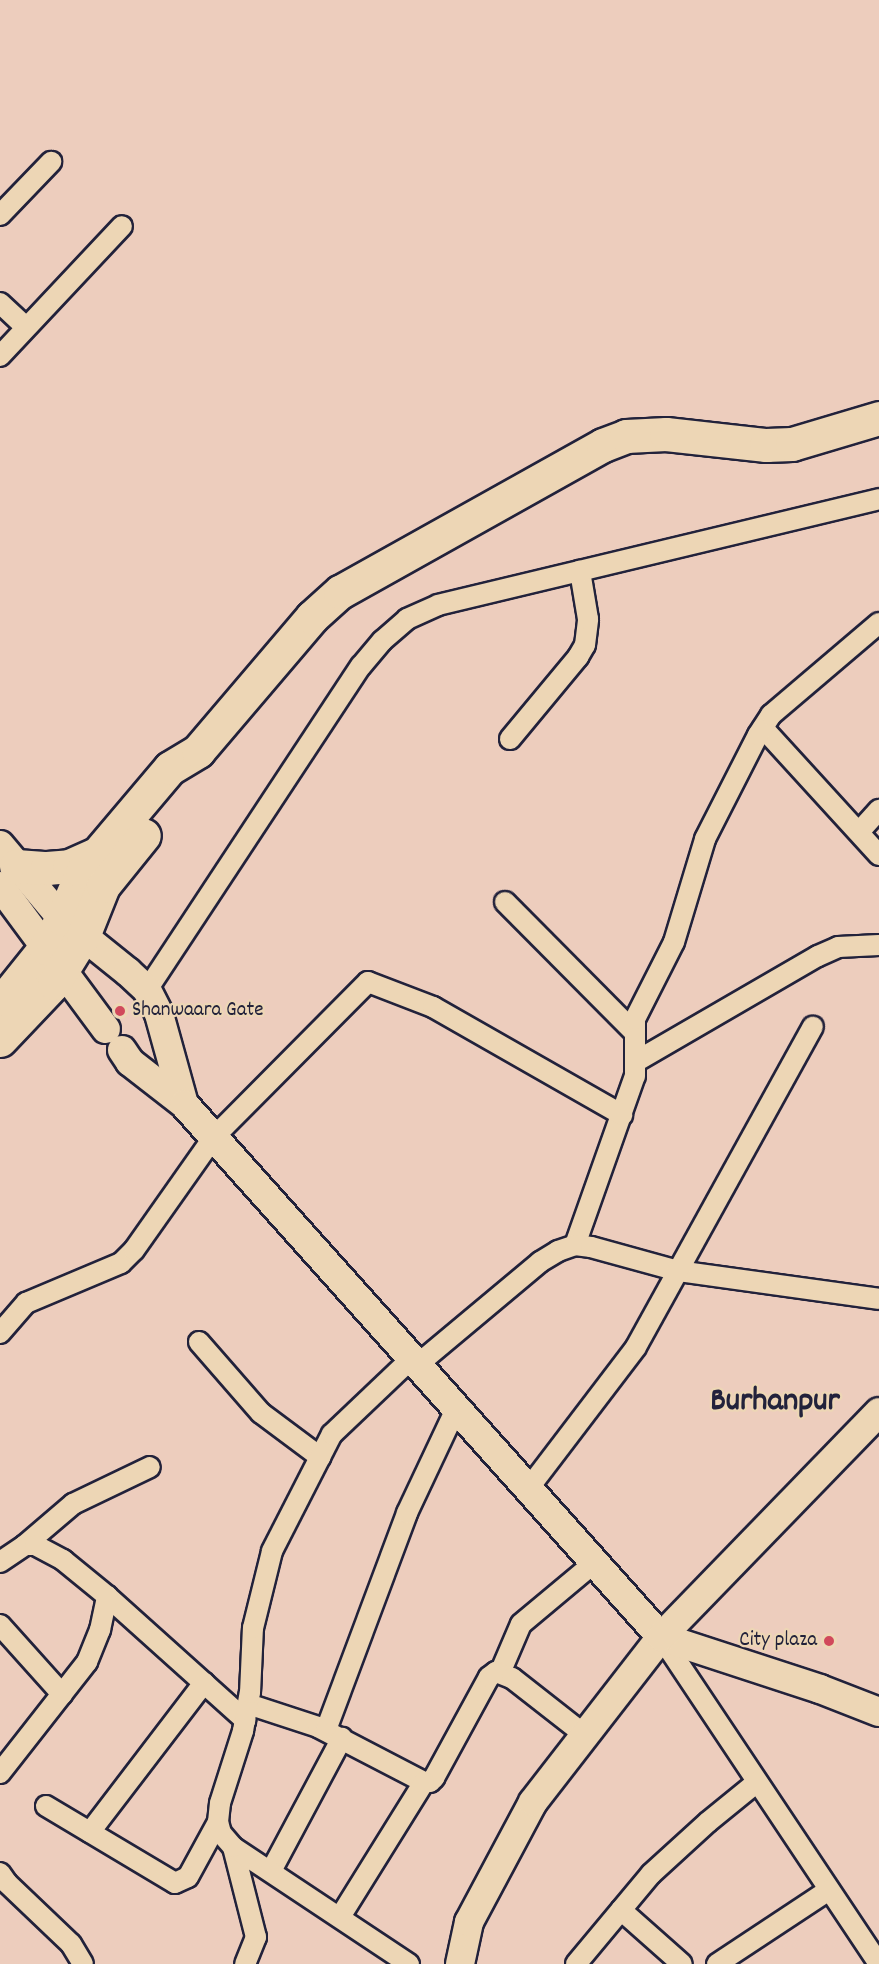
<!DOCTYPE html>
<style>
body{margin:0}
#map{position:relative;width:879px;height:1964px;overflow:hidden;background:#edcdbd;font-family:Dekko,sans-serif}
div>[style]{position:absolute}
.roads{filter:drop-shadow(2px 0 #22223b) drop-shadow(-2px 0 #22223b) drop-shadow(0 2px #22223b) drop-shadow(0 -2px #22223b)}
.street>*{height:20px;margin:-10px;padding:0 10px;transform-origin:10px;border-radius:10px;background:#edd6b5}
.secondary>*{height:28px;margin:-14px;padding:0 14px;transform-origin:14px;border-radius:14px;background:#edd6b5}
.highway>*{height:33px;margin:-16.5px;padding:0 16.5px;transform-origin:16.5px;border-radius:16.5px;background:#edd6b5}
.dots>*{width:16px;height:16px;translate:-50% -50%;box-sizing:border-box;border:3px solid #edd6b5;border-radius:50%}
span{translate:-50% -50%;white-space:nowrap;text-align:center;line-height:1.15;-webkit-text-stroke:4.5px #edd6b5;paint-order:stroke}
.poi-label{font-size:21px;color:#22223b}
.left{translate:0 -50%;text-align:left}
.right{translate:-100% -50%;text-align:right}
.town-label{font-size:33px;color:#22223b;font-weight:700}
</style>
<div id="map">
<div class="roads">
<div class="street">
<i style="left:0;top:215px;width:74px;rotate:-46.1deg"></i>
<i style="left:0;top:303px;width:35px;rotate:43deg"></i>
<i style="left:0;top:356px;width:178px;rotate:-46.8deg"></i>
<i style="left:763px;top:728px;width:172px;rotate:47.6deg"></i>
<i style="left:510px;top:739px;width:107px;rotate:-50.3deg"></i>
<i style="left:578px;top:657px;width:14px;rotate:-60deg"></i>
<i style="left:585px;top:645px;width:26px;rotate:-83deg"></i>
<i style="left:588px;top:619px;width:49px;rotate:-99.5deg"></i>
<i style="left:859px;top:832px;width:30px;rotate:-48deg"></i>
<i style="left:505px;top:902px;width:182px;rotate:45.2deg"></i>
<i style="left:147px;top:990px;width:388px;rotate:-56.6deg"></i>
<i style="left:361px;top:666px;width:33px;rotate:-50deg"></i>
<i style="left:382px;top:641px;width:33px;rotate:-41deg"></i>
<i style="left:407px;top:619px;width:34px;rotate:-24deg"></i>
<i style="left:438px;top:605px;width:454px;rotate:-13.5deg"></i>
<i style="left:635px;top:1062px;width:211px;rotate:-30.1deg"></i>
<i style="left:818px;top:956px;width:22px;rotate:-24deg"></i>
<i style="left:838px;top:947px;width:41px;rotate:-2.8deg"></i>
<i style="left:575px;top:1245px;width:179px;rotate:-70.5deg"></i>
<i style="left:635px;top:1076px;width:57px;rotate:-90deg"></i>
<i style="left:635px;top:1019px;width:86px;rotate:-63.1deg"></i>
<i style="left:674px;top:942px;width:108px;rotate:-73.2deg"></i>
<i style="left:705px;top:839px;width:117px;rotate:-63deg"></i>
<i style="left:758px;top:735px;width:24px;rotate:-57deg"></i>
<i style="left:771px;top:715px;width:142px;rotate:-40.4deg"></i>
<i style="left:0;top:1333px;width:40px;rotate:-49deg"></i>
<i style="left:26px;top:1303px;width:103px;rotate:-22.8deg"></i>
<i style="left:121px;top:1263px;width:18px;rotate:-45deg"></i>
<i style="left:134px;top:1250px;width:137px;rotate:-54.8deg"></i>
<i style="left:213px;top:1138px;width:220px;rotate:-45.2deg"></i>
<i style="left:368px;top:982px;width:70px;rotate:21deg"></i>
<i style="left:433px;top:1007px;width:218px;rotate:29.7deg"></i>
<i style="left:199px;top:1342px;width:94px;rotate:48.9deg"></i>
<i style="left:261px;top:1413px;width:74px;rotate:36.7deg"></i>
<i style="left:417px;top:1365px;width:160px;rotate:-39.9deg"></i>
<i style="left:540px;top:1262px;width:21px;rotate:-31deg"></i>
<i style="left:558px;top:1251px;width:18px;rotate:-19deg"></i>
<i style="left:575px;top:1245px;width:16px;rotate:7deg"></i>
<i style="left:591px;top:1247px;width:90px;rotate:15.4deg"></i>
<i style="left:678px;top:1271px;width:203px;rotate:7.9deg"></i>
<i style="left:528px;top:1489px;width:178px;rotate:-52.7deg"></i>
<i style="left:636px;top:1347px;width:366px;rotate:-61.1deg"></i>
<i style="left:25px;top:1545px;width:63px;rotate:-40.5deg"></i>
<i style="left:73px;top:1504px;width:85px;rotate:-25.7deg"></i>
<i style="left:0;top:1562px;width:30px;rotate:-34deg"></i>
<i style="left:25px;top:1545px;width:10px"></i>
<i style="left:35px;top:1545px;width:32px;rotate:28deg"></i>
<i style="left:63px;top:1560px;width:57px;rotate:39.3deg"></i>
<i style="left:107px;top:1596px;width:186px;rotate:41.9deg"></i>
<i style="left:0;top:1625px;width:93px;rotate:48.1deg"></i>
<i style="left:661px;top:1637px;width:393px;rotate:56.3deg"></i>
<i style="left:500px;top:1673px;width:53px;rotate:-66.8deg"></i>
<i style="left:521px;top:1624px;width:95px;rotate:-39.9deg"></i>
<i style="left:248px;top:1704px;width:74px;rotate:18.2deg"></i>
<i style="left:318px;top:1727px;width:119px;rotate:27.4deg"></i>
<i style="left:424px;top:1782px;width:6px"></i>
<i style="left:430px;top:1782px;width:6px;rotate:-45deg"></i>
<i style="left:434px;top:1778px;width:115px;rotate:-61.4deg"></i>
<i style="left:489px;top:1677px;width:9px;rotate:-36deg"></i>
<i style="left:496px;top:1672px;width:17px;rotate:21deg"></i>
<i style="left:512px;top:1678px;width:93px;rotate:38deg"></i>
<i style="left:326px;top:1730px;width:232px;rotate:-69.5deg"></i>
<i style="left:407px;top:1513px;width:115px;rotate:-64.8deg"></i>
<i style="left:0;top:1773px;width:141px;rotate:-51.9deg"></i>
<i style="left:87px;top:1662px;width:35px;rotate:-68deg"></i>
<i style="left:100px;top:1630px;width:35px;rotate:-78deg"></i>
<i style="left:46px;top:1806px;width:150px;rotate:30.8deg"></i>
<i style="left:175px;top:1883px;width:14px;rotate:-25deg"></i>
<i style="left:188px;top:1877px;width:63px;rotate:-61.4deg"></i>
<i style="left:90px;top:1832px;width:188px;rotate:-52.6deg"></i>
<i style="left:233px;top:1847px;width:93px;rotate:75.7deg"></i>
<i style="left:256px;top:1937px;width:29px;rotate:112deg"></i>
<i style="left:271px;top:1871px;width:151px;rotate:-61.9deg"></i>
<i style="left:0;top:1873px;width:12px;rotate:55deg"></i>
<i style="left:7px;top:1883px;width:88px;rotate:43.6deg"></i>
<i style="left:71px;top:1944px;width:23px;rotate:59deg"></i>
<i style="left:621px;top:1910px;width:81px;rotate:41.5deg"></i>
<i style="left:340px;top:1917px;width:159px;rotate:-58.1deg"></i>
<i style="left:409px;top:1964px;width:211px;rotate:-146.4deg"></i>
<i style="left:233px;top:1847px;width:18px;rotate:-131deg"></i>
<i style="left:221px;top:1833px;width:11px;rotate:-105deg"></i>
<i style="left:218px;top:1822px;width:19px;rotate:-84deg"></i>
<i style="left:220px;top:1803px;width:76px;rotate:-72.3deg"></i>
<i style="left:243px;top:1731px;width:39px;rotate:-80deg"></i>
<i style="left:250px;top:1693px;width:65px;rotate:-87.4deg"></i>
<i style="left:253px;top:1628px;width:79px;rotate:-76.1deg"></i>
<i style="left:272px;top:1551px;width:131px;rotate:-62.9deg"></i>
<i style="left:332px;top:1434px;width:109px;rotate:-43.5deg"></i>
<i style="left:576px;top:1964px;width:117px;rotate:-50.2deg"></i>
<i style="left:651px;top:1874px;width:77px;rotate:-42.4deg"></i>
<i style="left:708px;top:1822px;width:63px;rotate:-39.2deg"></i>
<i style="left:717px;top:1964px;width:134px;rotate:-33.5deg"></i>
</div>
<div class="secondary">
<i style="left:0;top:845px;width:97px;rotate:50deg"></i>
<i style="left:62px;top:919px;width:85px;rotate:38.8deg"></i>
<i style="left:128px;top:972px;width:26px;rotate:43deg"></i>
<i style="left:147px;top:990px;width:27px;rotate:63deg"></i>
<i style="left:159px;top:1014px;width:93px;rotate:74.5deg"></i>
<i style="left:0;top:886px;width:178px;rotate:53.5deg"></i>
<i style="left:122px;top:1050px;width:14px;rotate:56deg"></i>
<i style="left:130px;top:1062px;width:68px;rotate:37.9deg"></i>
<i style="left:184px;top:1104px;width:715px;rotate:48.17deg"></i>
<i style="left:661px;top:1637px;width:167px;rotate:18.1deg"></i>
<i style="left:820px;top:1689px;width:63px;rotate:21.3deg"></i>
<i style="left:460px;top:1964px;width:43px;rotate:-77.9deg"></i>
<i style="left:469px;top:1922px;width:136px;rotate:-61.9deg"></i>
<i style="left:533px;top:1802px;width:209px;rotate:-52.2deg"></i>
<i style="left:661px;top:1637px;width:313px;rotate:-45.9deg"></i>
</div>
<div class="highway">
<i style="left:16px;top:866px;width:31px;rotate:4deg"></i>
<i style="left:47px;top:868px;width:22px;rotate:-5deg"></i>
<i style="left:69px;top:866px;width:32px;rotate:-24deg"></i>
<i style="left:0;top:1004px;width:72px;rotate:-51.2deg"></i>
<i style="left:45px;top:948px;width:34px;rotate:-60deg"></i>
<i style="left:62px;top:919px;width:51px;rotate:-66.9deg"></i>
<i style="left:82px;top:872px;width:136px;rotate:-49.8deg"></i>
<i style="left:170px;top:768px;width:33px;rotate:-31deg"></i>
<i style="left:198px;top:751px;width:176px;rotate:-49.6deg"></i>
<i style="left:312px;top:617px;width:38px;rotate:-42deg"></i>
<i style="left:340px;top:592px;width:301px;rotate:-29.2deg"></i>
<i style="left:603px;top:445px;width:25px;rotate:-21deg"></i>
<i style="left:626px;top:436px;width:40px;rotate:-2.9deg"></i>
<i style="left:666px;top:434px;width:101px;rotate:6.3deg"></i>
<i style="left:766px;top:445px;width:26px;rotate:-2deg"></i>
<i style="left:792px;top:444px;width:91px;rotate:-16.6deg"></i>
<i style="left:0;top:1040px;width:79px;rotate:-46.5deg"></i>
<i style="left:54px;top:983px;width:55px;rotate:-58.3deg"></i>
<i style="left:83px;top:936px;width:54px;rotate:-68.2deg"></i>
<i style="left:103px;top:886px;width:65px;rotate:-51.2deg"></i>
</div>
</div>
<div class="dots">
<i style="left:120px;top:1011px;background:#d1495b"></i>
<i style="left:829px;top:1641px;background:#d1495b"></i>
</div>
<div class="poi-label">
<span class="left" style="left:132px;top:1011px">Shanwaara Gate</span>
<span class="right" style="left:817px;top:1641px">City plaza</span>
</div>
<div class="town-label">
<span style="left:775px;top:1403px">Burhanpur</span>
</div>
</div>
